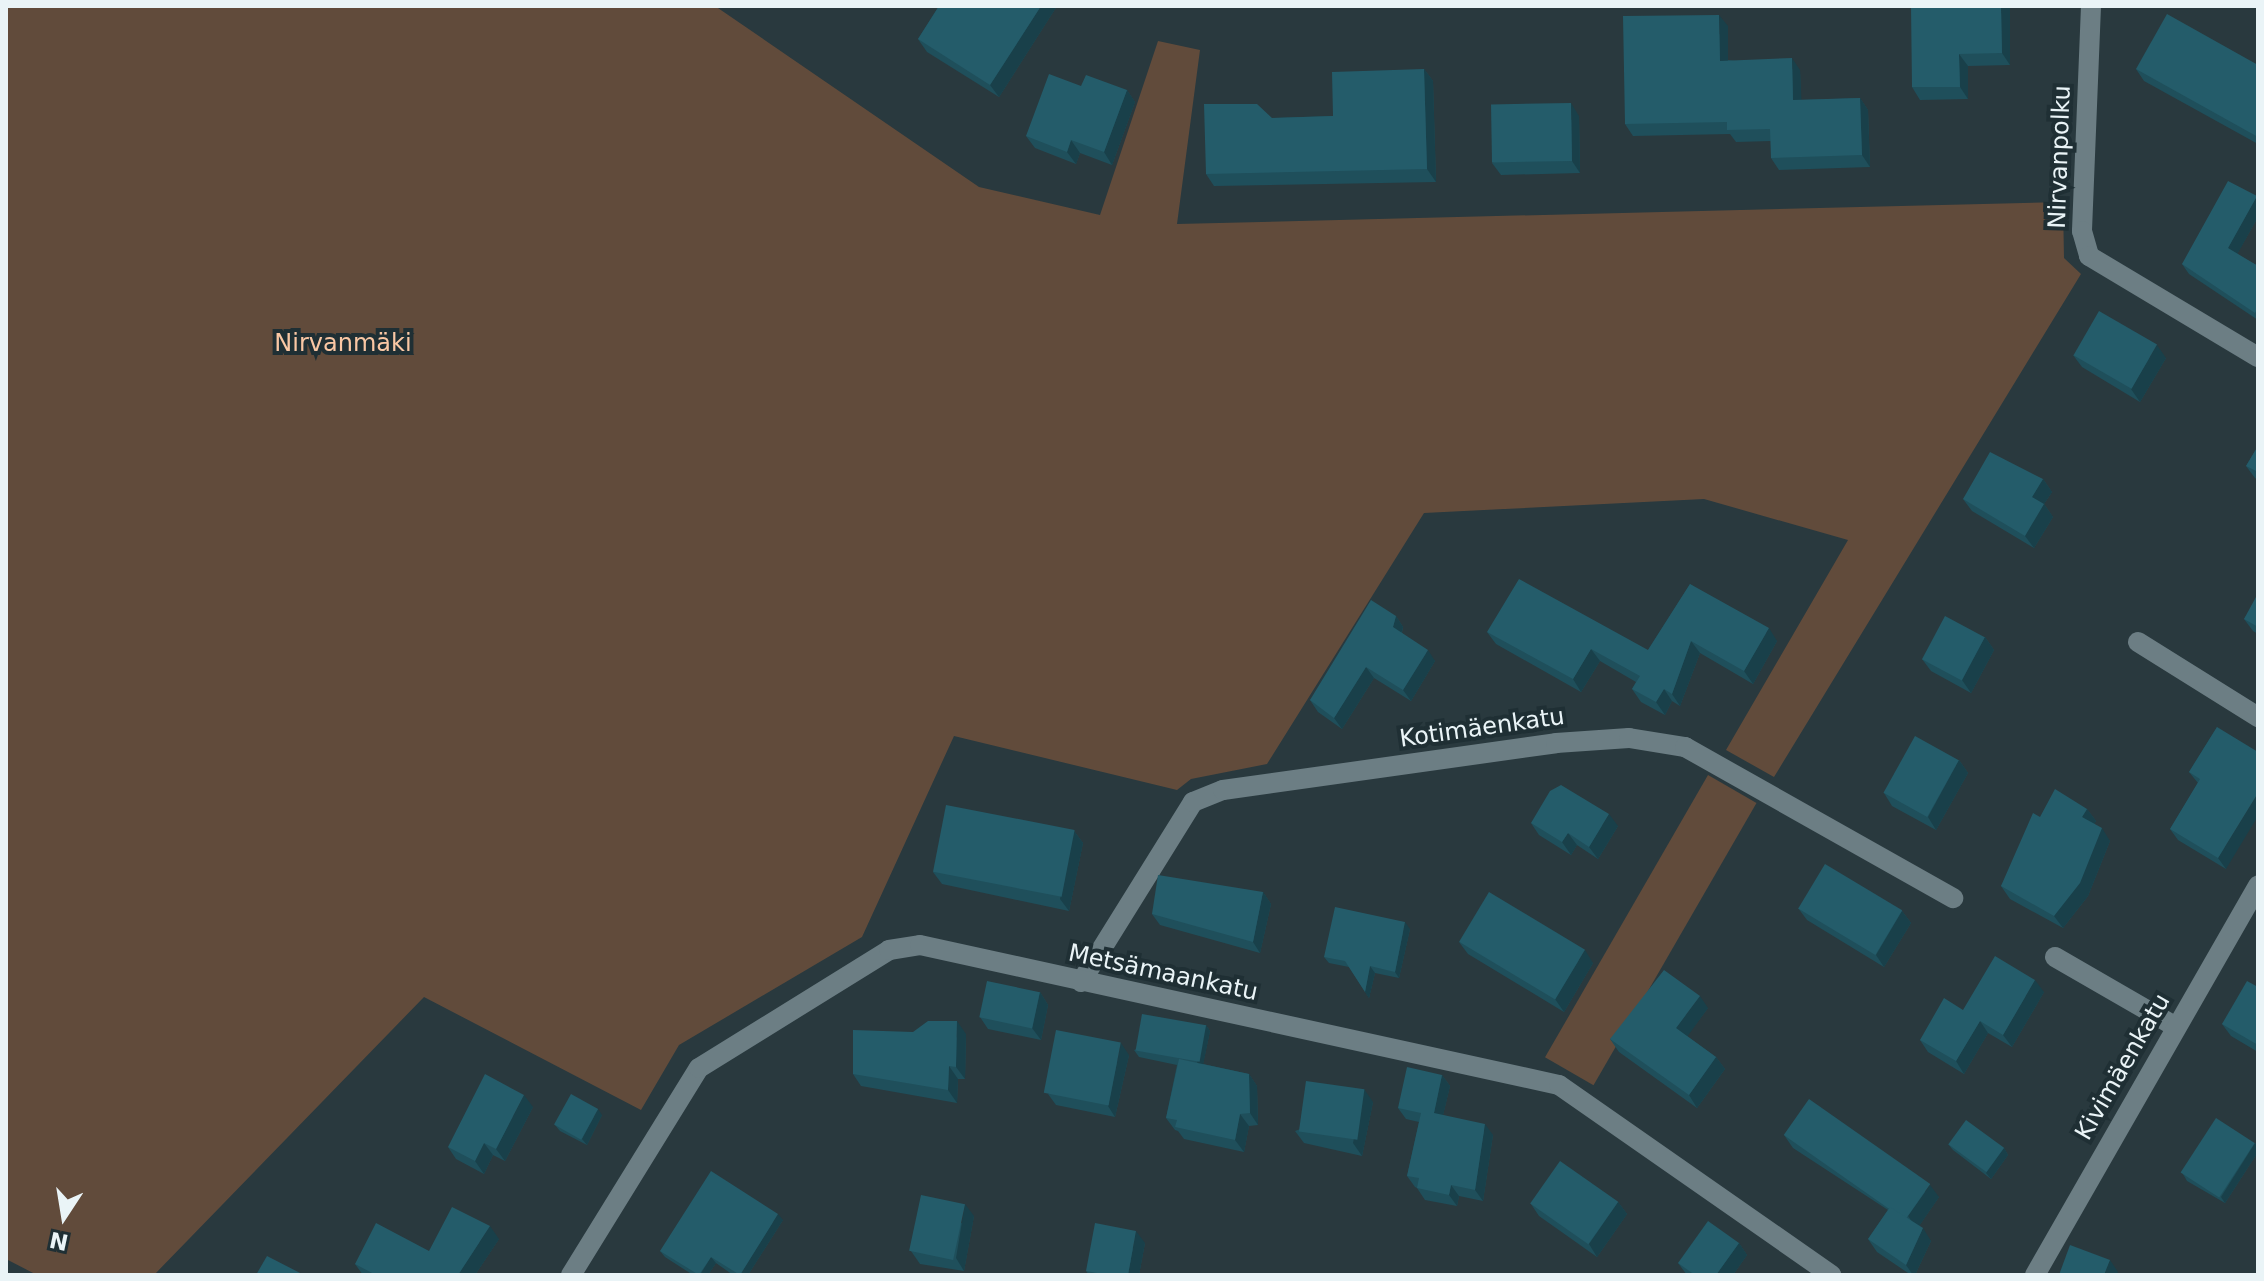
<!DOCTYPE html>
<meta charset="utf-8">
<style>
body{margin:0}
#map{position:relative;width:2264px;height:1281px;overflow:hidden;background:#29393e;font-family:"DejaVu Sans",sans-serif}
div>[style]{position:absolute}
.green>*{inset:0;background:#614b3b;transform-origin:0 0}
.service>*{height:20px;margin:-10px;padding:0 10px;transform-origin:10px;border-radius:10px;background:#6c7e84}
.minor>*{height:20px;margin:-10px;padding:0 10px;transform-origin:10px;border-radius:10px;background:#6c7e84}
.wall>*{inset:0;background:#1f4f5b}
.shaded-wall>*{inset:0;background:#19404a}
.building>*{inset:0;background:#245c6a;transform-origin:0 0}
span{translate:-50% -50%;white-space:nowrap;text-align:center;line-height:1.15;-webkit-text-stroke:8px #1f2f34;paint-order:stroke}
.street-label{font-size:24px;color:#eaf4f7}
.park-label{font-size:24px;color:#f9c7a4}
.frame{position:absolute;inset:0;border:8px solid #eaf4f7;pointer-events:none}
.north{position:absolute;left:24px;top:1177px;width:80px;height:80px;-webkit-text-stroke:6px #1f2f34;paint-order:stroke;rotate:192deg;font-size:22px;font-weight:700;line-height:32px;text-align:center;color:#eaf4f7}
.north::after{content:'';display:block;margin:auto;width:28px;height:36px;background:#eaf4f7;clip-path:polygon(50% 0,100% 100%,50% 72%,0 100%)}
</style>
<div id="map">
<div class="green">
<i style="clip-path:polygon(6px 6px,715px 6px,979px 187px,1100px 215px,1158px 41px,1200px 50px,1177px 224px,2063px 202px,2064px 258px,2081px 274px,1774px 777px,1726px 750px,1848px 540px,1704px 499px,1424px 513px,1267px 764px,1191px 779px,1177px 790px,954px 736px,862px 937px,679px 1045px,641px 1110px,424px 997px,154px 1275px,37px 1275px,6px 1259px)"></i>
<i style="left:1708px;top:775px;width:56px;height:326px;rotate:30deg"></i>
</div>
<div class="service">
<i style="left:2138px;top:642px;width:142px;rotate:32deg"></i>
<i style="left:2055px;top:957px;width:140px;rotate:30deg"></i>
</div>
<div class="minor">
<i style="left:2091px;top:6px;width:225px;rotate:92.3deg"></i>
<i style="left:2082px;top:231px;width:26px;rotate:74deg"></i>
<i style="left:2089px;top:256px;width:197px;rotate:30.9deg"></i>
<i style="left:1081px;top:982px;width:212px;rotate:-58.1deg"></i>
<i style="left:1193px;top:802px;width:32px;rotate:-22deg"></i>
<i style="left:1223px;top:790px;width:336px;rotate:-8deg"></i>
<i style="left:1556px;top:743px;width:73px;rotate:-3.9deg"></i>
<i style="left:1629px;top:738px;width:57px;rotate:9.1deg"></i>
<i style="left:1685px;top:747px;width:308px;rotate:29.4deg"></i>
<i style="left:571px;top:1275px;width:243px;rotate:-58.3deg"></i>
<i style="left:699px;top:1068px;width:224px;rotate:-31.8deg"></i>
<i style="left:889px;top:950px;width:31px;rotate:-9deg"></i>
<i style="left:920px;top:945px;width:654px;rotate:12.36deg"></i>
<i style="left:1559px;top:1085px;width:332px;rotate:34.9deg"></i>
<i style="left:2035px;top:1275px;width:449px;rotate:-60.2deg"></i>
</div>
<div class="wall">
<i style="clip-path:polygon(939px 6px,1057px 6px,999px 97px,927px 52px,918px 39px)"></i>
<i style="clip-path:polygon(2010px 6px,2010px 65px,1968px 66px,1968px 99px,1920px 100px,1912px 87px)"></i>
<i style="clip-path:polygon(1728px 26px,1728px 60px,1800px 70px,1801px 100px,1860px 98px,1868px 110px,1870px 167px,1779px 170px,1771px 158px,1771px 141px,1736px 142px,1730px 134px,1633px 136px,1625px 124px)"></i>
<i style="clip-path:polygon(2258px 65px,2258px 144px,2144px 81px,2136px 69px)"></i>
<i style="clip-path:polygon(1424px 69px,1433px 81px,1436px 182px,1214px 186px,1206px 174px,1272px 118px,1333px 116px)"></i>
<i style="clip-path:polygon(1081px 86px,1127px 90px,1135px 102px,1112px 165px,1080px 153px,1076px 164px,1035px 148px,1026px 136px)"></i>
<i style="clip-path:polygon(1579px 116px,1580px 173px,1501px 175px,1492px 163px)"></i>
<i style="clip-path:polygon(2257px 196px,2258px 198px,2258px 217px,2237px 254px,2258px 266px,2258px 320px,2189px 274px,2182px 264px)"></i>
<i style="clip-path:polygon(2073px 355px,2166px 358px,2140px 402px,2082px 367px)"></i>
<i style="clip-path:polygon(2258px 446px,2258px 480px,2255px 478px,2246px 466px)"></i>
<i style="clip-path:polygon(2043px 479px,2052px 492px,2044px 504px,2053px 517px,2034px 548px,1972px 511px,1963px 499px)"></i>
<i style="clip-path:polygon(1690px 584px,1777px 641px,1753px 684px,1700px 653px,1680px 706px,1672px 701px,1665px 715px,1641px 702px,1632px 689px,1636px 682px,1600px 661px,1581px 692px,1496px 644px,1487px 632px,1648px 650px)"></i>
<i style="clip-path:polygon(2258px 598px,2258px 634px,2253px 631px,2244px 619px)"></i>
<i style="clip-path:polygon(1396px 616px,1403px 627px,1402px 633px,1435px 661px,1411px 701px,1374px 678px,1342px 729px,1318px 712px,1310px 700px)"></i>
<i style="clip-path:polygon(1985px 637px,1994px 650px,1971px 693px,1931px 671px,1922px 659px)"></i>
<i style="clip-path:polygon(2217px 727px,2226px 869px,2178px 840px,2170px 829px,2198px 783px,2189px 772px)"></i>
<i style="clip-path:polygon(1959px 760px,1968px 773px,1936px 830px,1892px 806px,1884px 793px)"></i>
<i style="clip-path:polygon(2087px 809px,2096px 821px,2094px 824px,2110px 841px,2088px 896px,2063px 928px,2010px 899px,2001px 886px,2040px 817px)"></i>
<i style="clip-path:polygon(1531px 823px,1618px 826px,1598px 859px,1577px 845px,1571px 855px,1539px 835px)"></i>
<i style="clip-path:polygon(1074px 831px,1083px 843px,1069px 911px,942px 884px,933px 872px)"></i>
<i style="clip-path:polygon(1263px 892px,1271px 904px,1260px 953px,1160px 925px,1152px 914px)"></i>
<i style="clip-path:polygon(1798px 908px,1902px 911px,1911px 923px,1884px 967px,1807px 920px)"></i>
<i style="clip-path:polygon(1410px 929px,1399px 978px,1375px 973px,1369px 998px,1349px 967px,1329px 963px,1324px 957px)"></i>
<i style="clip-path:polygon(1459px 942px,1593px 963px,1564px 1012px,1468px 954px)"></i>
<i style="clip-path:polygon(2258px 987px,2258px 1052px,2231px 1036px,2222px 1024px)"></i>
<i style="clip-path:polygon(1040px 992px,1048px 1005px,1041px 1040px,988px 1029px,980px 1017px)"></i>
<i style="clip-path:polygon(2044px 992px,2012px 1047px,1988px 1033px,1964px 1074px,1928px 1052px,1920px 1040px,1963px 1010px)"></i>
<i style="clip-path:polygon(1708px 1008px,1687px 1036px,1716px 1057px,1725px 1069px,1697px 1108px,1619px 1052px,1610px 1039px)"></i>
<i style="clip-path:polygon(1206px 1025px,1210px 1031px,1203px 1064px,1249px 1074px,1257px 1086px,1258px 1125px,1249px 1126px,1244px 1152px,1184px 1139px,1178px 1131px,1175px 1130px,1166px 1118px,1177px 1065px,1139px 1057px,1134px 1050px)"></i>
<i style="clip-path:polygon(966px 1034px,965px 1079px,958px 1079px,957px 1103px,861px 1086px,853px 1074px)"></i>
<i style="clip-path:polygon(1129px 1055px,1115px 1117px,1056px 1105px,1048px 1094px)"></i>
<i style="clip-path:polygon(1442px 1075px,1450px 1086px,1443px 1115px,1493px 1135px,1483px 1201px,1459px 1196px,1457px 1206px,1425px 1200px,1417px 1188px,1415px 1187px,1407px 1176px,1419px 1122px,1406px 1119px,1398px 1108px)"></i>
<i style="clip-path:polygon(1373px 1102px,1362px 1156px,1304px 1143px,1295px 1131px)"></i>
<i style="clip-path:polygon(533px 1107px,505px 1161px,493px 1155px,484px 1174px,456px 1159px,448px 1147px)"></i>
<i style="clip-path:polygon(602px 1115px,587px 1145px,560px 1131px,555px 1125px)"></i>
<i style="clip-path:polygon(1784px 1135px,1939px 1197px,1919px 1226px,1931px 1241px,1915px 1275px,1911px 1275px,1877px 1252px,1868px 1239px,1888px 1210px,1793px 1148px)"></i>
<i style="clip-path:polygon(2255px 1143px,2258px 1147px,2258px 1152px,2225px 1203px,2187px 1181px,2183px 1174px)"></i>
<i style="clip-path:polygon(1948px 1144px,2004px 1148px,2008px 1155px,1991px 1179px,1953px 1150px)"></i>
<i style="clip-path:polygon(1618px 1202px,1627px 1214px,1597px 1257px,1539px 1216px,1531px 1204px)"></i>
<i style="clip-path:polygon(974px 1216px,964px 1271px,920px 1264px,911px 1251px)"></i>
<i style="clip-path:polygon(783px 1220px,748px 1275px,733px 1275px,716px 1263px,708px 1275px,693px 1275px,665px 1257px,660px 1251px)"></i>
<i style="clip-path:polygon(499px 1239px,475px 1275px,363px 1275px,355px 1264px)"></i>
<i style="clip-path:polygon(1145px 1243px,1139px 1275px,1089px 1275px,1086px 1271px)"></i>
<i style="clip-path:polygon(1739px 1243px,1747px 1255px,1733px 1275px,1687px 1275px,1678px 1263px)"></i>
</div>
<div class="shaded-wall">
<i style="clip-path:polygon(1041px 6px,1057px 6px,999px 97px,990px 85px)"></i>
<i style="clip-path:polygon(2001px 6px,2010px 6px,2010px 65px,2002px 53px)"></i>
<i style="clip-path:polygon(1719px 15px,1728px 26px,1728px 72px,1720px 61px)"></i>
<i style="clip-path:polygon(1959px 54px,1968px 66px,1968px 99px,1960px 87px)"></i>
<i style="clip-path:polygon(1792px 58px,1800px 70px,1802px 112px,1793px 100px)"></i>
<i style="clip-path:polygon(1424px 69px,1433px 81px,1436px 182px,1427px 169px)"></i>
<i style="clip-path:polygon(1127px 90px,1135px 102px,1112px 165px,1104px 152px)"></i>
<i style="clip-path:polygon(1860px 98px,1868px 110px,1870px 167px,1862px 155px)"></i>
<i style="clip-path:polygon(1571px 103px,1579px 116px,1580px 173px,1572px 161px)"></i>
<i style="clip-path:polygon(1071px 140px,1080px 153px,1076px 164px,1067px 152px)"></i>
<i style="clip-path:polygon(2257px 196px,2258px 198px,2258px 217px,2235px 258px,2228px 248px)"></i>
<i style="clip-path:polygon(2157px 345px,2166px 358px,2140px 402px,2131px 389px)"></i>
<i style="clip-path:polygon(2043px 479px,2052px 492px,2044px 504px,2053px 517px,2034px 548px,2025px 536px,2032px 497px)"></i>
<i style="clip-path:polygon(1396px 616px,1403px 627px,1400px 638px,1393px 627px)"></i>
<i style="clip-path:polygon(1769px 628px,1777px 641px,1753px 684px,1744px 671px)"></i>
<i style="clip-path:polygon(1985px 637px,1994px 650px,1971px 693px,1962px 680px)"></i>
<i style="clip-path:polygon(1691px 641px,1700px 653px,1680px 706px,1672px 694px)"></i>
<i style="clip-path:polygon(1591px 649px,1600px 661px,1581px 692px,1573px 679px)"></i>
<i style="clip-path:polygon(1428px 650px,1435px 661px,1411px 701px,1403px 690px)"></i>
<i style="clip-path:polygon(1366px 667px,1374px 678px,1342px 729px,1334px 718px)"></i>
<i style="clip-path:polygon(1664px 689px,1672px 701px,1665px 715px,1656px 702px)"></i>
<i style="clip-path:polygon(1959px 760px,1968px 773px,1936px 830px,1928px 817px)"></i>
<i style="clip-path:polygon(2258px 793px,2258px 816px,2226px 869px,2218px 858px)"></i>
<i style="clip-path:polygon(2087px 809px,2096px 821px,2091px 829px,2082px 817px)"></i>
<i style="clip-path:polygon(1609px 814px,1618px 826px,1598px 859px,1589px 847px)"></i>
<i style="clip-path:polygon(2102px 828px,2110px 841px,2088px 896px,2063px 928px,2054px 916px)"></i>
<i style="clip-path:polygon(1074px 831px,1083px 843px,1069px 911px,1060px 899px)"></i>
<i style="clip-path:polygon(1568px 833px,1577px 845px,1571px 855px,1562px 842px)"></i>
<i style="clip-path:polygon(1263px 892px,1271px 904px,1260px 953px,1253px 942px)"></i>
<i style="clip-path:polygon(1902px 911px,1911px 923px,1884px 967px,1876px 955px)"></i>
<i style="clip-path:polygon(1405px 922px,1410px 929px,1399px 978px,1395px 972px)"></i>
<i style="clip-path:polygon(1585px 950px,1593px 963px,1564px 1012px,1555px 999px)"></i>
<i style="clip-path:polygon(1370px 966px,1375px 973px,1369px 998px,1365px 992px)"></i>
<i style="clip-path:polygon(2035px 980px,2044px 992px,2012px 1047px,2003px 1035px)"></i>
<i style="clip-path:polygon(1040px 992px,1048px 1005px,1041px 1040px,1032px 1028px)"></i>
<i style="clip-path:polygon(1700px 996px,1708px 1008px,1684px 1041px,1676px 1028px)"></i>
<i style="clip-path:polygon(957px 1021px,966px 1034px,965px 1079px,956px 1067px)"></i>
<i style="clip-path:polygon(1980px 1021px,1988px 1033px,1964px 1074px,1956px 1061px)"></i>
<i style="clip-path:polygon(1206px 1025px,1210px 1031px,1202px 1070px,1197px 1064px)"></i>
<i style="clip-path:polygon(1121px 1043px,1129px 1055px,1115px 1117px,1108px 1106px)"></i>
<i style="clip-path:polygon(1716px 1057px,1725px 1069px,1697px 1108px,1689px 1095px)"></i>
<i style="clip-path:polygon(949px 1066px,958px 1079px,957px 1103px,948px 1090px)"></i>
<i style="clip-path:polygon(1249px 1074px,1257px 1086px,1258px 1125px,1250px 1113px)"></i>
<i style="clip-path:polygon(1442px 1075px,1450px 1086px,1441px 1124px,1434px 1113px)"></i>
<i style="clip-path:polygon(1364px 1089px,1373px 1102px,1362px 1156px,1353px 1143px)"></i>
<i style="clip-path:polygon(524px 1095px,533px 1107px,505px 1161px,496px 1149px)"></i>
<i style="clip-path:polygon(598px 1109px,602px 1115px,587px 1145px,582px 1139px)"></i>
<i style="clip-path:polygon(1240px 1114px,1249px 1126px,1244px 1152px,1235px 1140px)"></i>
<i style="clip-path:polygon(1485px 1124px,1493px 1135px,1483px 1201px,1475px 1190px)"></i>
<i style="clip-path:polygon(484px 1143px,493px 1155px,484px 1174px,475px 1161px)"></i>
<i style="clip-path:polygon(2255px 1143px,2258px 1147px,2258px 1152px,2225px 1203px,2221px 1197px)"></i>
<i style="clip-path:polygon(2004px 1148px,2008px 1155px,1991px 1179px,1986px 1173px)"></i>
<i style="clip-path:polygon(1451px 1185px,1459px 1196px,1457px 1206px,1449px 1195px)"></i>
<i style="clip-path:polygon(1930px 1185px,1939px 1197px,1917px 1229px,1908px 1216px)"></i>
<i style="clip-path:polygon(1618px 1202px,1627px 1214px,1597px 1257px,1589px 1244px)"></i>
<i style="clip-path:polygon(965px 1204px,974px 1216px,964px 1271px,956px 1258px)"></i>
<i style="clip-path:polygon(778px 1214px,783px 1220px,748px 1275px,740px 1275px)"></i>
<i style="clip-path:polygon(490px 1226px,499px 1239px,475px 1275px,458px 1275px)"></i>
<i style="clip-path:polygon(1923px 1228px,1931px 1241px,1915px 1275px,1913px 1275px,1906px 1265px)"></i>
<i style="clip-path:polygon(1136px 1231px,1145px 1243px,1139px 1275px,1128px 1275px)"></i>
<i style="clip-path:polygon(1739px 1243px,1747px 1255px,1733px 1275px,1716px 1275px)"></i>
<i style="clip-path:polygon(711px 1257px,716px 1263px,708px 1275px,700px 1275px)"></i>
<i style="clip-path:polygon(2110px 1260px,2118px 1272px,2117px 1275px,2104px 1275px)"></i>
</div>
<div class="building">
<i style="clip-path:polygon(939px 6px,1041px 6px,990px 85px,918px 39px)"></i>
<i style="clip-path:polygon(1911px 6px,2001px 6px,2002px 53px,1959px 54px,1960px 87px,1912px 87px)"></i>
<i style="clip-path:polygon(2167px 14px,2258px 65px,2258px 137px,2136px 69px)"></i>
<i style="clip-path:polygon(1719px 15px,1720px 61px,1792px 58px,1793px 100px,1860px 98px,1862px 155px,1771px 158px,1770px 129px,1727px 130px,1727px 122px,1625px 124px,1623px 16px)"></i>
<i style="clip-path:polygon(1424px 69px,1427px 169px,1206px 174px,1204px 104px,1257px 104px,1272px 118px,1333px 116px,1332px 72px)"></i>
<i style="clip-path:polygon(1049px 74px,1081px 86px,1086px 75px,1127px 90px,1104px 152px,1071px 140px,1067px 152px,1026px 136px)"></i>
<i style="left:1571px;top:103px;width:58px;height:80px;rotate:89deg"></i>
<i style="clip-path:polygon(2228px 181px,2257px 196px,2228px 248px,2258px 266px,2258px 308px,2255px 313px,2182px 264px)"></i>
<i style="left:2099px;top:311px;width:67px;height:51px;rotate:30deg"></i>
<i style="clip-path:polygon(2258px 446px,2258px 472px,2246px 466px)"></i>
<i style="clip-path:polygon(1990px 452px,2043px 479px,2032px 497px,2044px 504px,2025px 536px,1963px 499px)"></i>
<i style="clip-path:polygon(1519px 579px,1648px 650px,1690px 584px,1769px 628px,1744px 671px,1691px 641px,1672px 694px,1664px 689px,1656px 702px,1632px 689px,1640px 676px,1591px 649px,1573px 679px,1487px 632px)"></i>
<i style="clip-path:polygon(2256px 597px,2258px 598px,2258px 627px,2244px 619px)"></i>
<i style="clip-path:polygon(1371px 600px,1396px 616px,1393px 627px,1428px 650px,1403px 690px,1366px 667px,1334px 718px,1310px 700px)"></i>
<i style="left:1945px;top:616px;width:45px;height:49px;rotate:28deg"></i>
<i style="clip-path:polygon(2217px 727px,2258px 752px,2258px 793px,2218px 858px,2170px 829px,2200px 779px,2189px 772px)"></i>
<i style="left:1915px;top:736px;width:50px;height:65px;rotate:29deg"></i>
<i style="clip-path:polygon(1561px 785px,1609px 814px,1589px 847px,1568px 833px,1562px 842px,1531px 823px,1550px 791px)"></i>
<i style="clip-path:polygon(2055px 789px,2087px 809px,2082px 817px,2102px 828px,2080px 883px,2054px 916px,2001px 886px,2033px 813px,2040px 817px)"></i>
<i style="left:946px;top:805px;width:131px;height:68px;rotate:11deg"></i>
<i style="left:1825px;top:864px;width:90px;height:52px;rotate:31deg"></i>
<i style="clip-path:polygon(1158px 875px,1263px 892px,1253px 942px,1152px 914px)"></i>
<i style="left:1489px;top:892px;width:112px;height:58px;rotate:31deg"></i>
<i style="clip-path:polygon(1335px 907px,1405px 922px,1395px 972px,1370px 966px,1365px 992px,1345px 961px,1324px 957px)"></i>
<i style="clip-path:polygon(1995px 956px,2035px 980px,2003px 1035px,1980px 1021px,1956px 1061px,1920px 1040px,1944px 998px,1963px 1010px)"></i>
<i style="clip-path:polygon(1664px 970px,1700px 996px,1676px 1028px,1716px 1057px,1689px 1095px,1610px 1039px)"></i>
<i style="left:987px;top:981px;width:54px;height:37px;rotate:12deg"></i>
<i style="clip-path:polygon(2247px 981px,2258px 987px,2258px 1045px,2222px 1024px)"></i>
<i style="left:1142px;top:1014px;width:65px;height:37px;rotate:10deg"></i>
<i style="clip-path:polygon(928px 1021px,957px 1021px,956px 1067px,949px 1066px,948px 1090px,853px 1074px,853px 1030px,913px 1032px)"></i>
<i style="left:1056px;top:1030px;width:66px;height:64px;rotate:11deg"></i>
<i style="clip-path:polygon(1179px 1059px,1249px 1074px,1250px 1113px,1240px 1114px,1235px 1140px,1175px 1127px,1177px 1120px,1166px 1118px)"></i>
<i style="clip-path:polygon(1407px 1067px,1442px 1075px,1434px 1113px,1485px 1124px,1475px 1190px,1451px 1185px,1449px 1195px,1417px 1188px,1419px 1178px,1407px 1176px,1421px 1113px,1398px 1108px)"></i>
<i style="clip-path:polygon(485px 1074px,524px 1095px,496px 1149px,484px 1143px,475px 1161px,448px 1147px)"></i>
<i style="left:1306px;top:1081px;width:59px;height:51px;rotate:8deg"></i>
<i style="left:571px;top:1094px;width:31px;height:35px;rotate:29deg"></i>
<i style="left:1809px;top:1099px;width:148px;height:44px;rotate:35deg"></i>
<i style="left:2216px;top:1118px;width:46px;height:65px;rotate:33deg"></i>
<i style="left:1966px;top:1120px;width:47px;height:30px;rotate:36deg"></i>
<i style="left:1560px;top:1161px;width:71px;height:52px;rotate:35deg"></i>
<i style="clip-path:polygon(711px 1171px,778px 1214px,740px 1275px,711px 1257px,699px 1275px,660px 1251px)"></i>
<i style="left:921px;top:1195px;width:45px;height:57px;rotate:12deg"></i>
<i style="clip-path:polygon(452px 1207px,490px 1226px,458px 1275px,376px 1275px,355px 1264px,376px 1223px,429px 1251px)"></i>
<i style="clip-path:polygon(1890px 1207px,1923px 1228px,1906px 1265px,1868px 1239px)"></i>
<i style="clip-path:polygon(1708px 1221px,1739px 1243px,1716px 1275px,1695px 1275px,1678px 1263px)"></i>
<i style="clip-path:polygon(1095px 1223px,1136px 1231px,1128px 1275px,1108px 1275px,1086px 1271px)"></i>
<i style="clip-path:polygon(2070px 1245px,2110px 1260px,2104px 1275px,2059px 1275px)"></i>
<i style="clip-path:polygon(267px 1256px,304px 1275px,256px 1275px)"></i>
</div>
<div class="street-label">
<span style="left:2060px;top:157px;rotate:-88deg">Nirvanpolku</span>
<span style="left:1482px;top:728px;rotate:-8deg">Kotimäenkatu</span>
<span style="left:1163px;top:973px;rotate:12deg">Metsämaankatu</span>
<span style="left:2123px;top:1067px;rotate:-60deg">Kivimäenkatu</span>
</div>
<div class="park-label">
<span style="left:343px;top:344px">Nirvanmäki</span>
</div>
<div class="frame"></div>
<div class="north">N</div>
</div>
